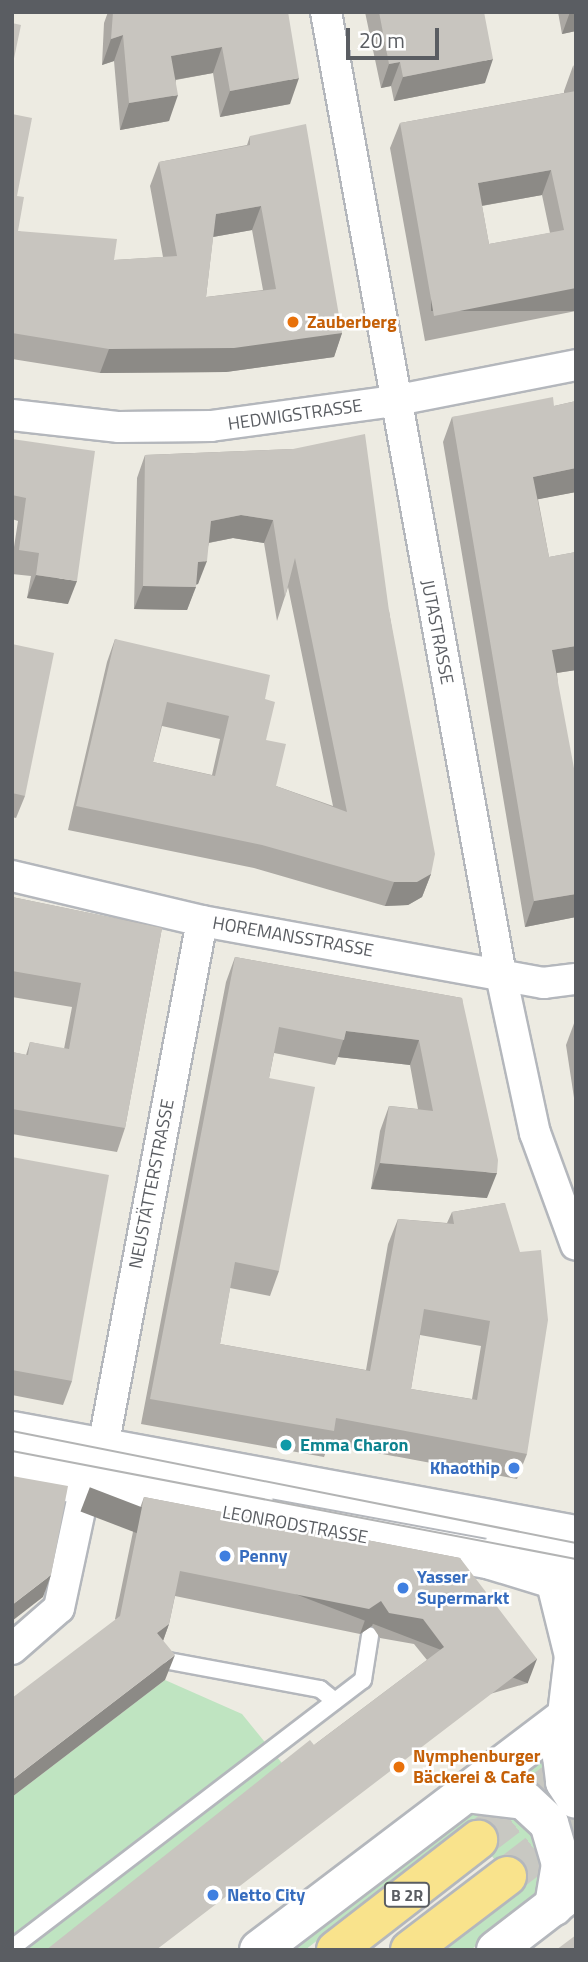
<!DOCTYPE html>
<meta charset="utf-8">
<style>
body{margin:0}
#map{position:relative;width:588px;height:1962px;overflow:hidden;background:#edebe2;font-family:"Titillium Web",sans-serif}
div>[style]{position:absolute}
.green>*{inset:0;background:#bfe4c1}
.highway-tunnel>*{height:38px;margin-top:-19px;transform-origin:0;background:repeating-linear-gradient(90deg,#c8c8c2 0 38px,transparent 0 57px)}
.roads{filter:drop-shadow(2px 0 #b4b7bc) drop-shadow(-2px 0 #b4b7bc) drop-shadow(0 2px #b4b7bc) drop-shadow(0 -2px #b4b7bc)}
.lane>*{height:16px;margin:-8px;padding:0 8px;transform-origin:8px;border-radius:8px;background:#fff}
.street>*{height:30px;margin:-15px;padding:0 15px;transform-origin:15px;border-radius:15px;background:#fff}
.secondary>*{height:38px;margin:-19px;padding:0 19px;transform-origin:19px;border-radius:19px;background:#fff}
.highway>*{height:38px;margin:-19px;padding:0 19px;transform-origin:19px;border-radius:19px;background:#f9e38c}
.tram>*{height:2px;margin:-1px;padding:0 1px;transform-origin:1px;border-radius:1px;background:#b3b4b4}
.wall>*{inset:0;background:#aca9a4}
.shaded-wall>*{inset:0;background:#8c8a86;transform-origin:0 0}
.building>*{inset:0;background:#c8c5bf}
.dots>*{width:19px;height:19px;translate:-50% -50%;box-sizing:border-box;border:4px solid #fff;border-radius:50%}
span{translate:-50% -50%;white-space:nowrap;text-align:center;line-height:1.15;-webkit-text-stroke:5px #fff;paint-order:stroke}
.shield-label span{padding:2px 5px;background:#fff;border:2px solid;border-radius:5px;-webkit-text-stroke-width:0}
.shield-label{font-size:16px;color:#5a5d62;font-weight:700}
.food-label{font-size:18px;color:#c56008;font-weight:700}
.left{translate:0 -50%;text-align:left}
.street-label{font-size:18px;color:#5a5d62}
.culture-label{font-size:18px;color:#0d838f;font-weight:700}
.shop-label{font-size:18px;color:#366cbe;font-weight:700}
.right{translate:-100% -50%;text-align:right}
.frame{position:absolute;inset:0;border:14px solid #5a5d62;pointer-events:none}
.scale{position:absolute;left:346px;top:28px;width:93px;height:32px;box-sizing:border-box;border:4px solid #5a5d62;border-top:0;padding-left:9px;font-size:21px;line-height:24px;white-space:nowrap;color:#5a5d62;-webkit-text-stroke:5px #fff;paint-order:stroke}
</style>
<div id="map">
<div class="green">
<i style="clip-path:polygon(165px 1680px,242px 1714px,290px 1773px,70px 1950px,12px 1950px,12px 1797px)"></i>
<i style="clip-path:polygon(550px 1746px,576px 1818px,576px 1869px,503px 1782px)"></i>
<i style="clip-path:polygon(502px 1807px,538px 1830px,544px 1886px,471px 1950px,443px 1950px,519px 1891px,467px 1824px,305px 1950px,283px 1950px,460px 1814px)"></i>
</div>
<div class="highway-tunnel">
<i style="left:478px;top:1840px;width:123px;rotate:-37.4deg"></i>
<i style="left:507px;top:1876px;width:87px;rotate:-37.5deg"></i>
</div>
<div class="roads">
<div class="lane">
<i style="left:12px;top:1451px;width:257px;rotate:10.8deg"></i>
<i style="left:493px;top:1543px;width:85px;rotate:10.9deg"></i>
<i style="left:158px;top:1659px;width:165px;rotate:10.5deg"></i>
<i style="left:320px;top:1689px;width:19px;rotate:39deg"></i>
<i style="left:12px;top:1948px;width:442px;rotate:-37.4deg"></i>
<i style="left:363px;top:1680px;width:45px;rotate:-81deg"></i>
</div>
<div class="street">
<i style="left:326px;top:12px;width:979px;rotate:79.7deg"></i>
<i style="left:501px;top:975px;width:162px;rotate:77.9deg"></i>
<i style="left:535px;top:1133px;width:119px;rotate:69.9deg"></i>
<i style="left:12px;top:415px;width:108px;rotate:6.4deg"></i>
<i style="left:119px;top:427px;width:92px;rotate:-0.6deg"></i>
<i style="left:211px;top:426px;width:184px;rotate:-7.8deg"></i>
<i style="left:393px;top:401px;width:187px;rotate:-11.1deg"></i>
<i style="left:12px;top:876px;width:195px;rotate:13.3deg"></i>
<i style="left:202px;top:921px;width:347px;rotate:10.3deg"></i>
<i style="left:543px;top:983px;width:33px;rotate:-7deg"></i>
<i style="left:103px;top:1447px;width:535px;rotate:-79.34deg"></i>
<i style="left:12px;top:1649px;width:62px;rotate:-41.1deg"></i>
<i style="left:59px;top:1608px;width:124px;rotate:-77.9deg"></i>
</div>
<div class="secondary">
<i style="left:12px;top:1431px;width:574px;rotate:10.45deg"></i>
<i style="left:12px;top:1472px;width:487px;rotate:10.4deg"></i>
<i style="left:491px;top:1560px;width:89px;rotate:17deg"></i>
<i style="left:555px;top:1579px;width:79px;rotate:76.1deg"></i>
<i style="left:574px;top:1656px;width:101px;rotate:96.8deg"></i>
<i style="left:562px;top:1756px;width:26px;rotate:83deg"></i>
<i style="left:565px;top:1782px;width:20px;rotate:57deg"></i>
<i style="left:465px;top:1793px;width:59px;rotate:6.8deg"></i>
<i style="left:524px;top:1800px;width:34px;rotate:43deg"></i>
<i style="left:549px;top:1823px;width:43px;rotate:73.7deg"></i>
<i style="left:561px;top:1864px;width:43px;rotate:99.5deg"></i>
<i style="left:259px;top:1950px;width:398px;rotate:-37.2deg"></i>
<i style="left:496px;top:1950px;width:98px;rotate:-37.6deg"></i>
</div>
<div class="highway">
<i style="left:336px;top:1950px;width:180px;rotate:-37.8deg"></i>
<i style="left:410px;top:1950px;width:122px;rotate:-37.3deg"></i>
</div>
</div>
<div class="tram">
<i style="left:12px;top:1431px;width:575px;rotate:11.23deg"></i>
<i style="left:12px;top:1451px;width:574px;rotate:10.84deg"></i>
</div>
<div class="wall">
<i style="clip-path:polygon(108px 12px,288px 12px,290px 104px,220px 117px,213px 73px,176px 80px,169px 121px,120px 130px,114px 61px,102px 65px,104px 23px)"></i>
<i style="clip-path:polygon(365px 12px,484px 12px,485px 83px,394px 101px,391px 86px,381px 88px)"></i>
<i style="clip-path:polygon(558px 12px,576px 12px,576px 31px,562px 34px)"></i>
<i style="clip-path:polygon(evenodd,576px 65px,576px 311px,425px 341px,390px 148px,400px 123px,564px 93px,564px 91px,573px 66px,576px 65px,542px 195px,550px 233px,489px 244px,482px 206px,542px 195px)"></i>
<i style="clip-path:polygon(evenodd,12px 114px,18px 231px,114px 260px,163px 257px,150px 186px,159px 162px,247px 145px,250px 136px,342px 333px,334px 357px,226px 372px,100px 373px,12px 359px,12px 114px,252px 230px,263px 290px,206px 297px,213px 237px,252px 230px)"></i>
<i style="clip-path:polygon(576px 401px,576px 492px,538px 499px,549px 557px,576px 552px,576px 670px,557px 673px,576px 917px,525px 927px,443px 442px,452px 417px,554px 406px)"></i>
<i style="clip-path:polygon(12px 439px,68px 604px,27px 598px,31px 576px,12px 574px,12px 560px,18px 521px,12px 519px)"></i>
<i style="clip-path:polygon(evenodd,293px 449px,389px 611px,431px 874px,422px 897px,408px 905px,385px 906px,254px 868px,68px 830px,107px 662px,115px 639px,265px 699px,266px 740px,276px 786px,333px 806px,288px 587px,277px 621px,264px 543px,233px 538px,209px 543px,198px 584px,196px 585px,187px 610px,134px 609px,137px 478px,145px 455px,293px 449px,162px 726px,220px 739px,212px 775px,153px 762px,162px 726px)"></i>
<i style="clip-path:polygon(12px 644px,25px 796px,16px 818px,12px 817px)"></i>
<i style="clip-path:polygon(12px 897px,162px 928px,125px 1128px,117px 1152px,12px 1134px,12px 1052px,26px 1055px,30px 1042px,64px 1049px,72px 1007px,12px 997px)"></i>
<i style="clip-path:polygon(evenodd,235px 957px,462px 998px,487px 1198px,371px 1189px,380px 1131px,389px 1106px,418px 1109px,410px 1065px,338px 1057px,335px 1065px,274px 1053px,269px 1078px,279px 1271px,270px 1296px,230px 1288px,220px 1344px,366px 1370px,388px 1244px,398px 1219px,447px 1223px,452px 1212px,505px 1203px,527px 1454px,517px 1479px,329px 1444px,324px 1457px,141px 1424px,226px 982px,235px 957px,420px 1335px,481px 1346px,472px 1399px,411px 1389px,420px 1335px)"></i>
<i style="clip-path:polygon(576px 1018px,576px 1111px,566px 1045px)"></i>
<i style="clip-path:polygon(12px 1157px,72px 1381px,63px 1405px,12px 1395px)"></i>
<i style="clip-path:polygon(144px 1497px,460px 1558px,528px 1683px,314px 1745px,427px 1660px,414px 1644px,380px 1638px,372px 1626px,360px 1634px,175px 1596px,169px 1624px,163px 1641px,165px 1680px,115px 1619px,135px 1522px)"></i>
</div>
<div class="shaded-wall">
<i style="clip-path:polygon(570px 12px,576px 12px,576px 31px,562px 34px)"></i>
<i style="clip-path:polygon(123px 35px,114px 61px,102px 65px,111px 39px)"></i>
<i style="clip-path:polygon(222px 47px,213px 73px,162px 82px,171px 56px)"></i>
<i style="clip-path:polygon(493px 59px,485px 83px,394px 101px,403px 77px)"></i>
<i style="clip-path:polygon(400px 62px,391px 86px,381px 88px,389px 64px)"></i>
<i style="clip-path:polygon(299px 78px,290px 104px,220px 117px,230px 91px)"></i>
<i style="clip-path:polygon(178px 95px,169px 121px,120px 130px,129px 103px)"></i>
<i style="clip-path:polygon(551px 170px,542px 195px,469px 208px,478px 183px)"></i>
<i style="clip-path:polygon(261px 206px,252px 230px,207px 238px,216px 214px)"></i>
<i style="left:576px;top:288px;width:23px;height:145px;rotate:90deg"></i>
<i style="clip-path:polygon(342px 333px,334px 357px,226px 372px,100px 373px,109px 349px)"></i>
<i style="clip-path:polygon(576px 468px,576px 492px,524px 502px,533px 477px)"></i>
<i style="clip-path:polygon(241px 515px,273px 520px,264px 543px,233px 538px,202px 544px,211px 521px)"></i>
<i style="clip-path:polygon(207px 561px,198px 584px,189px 585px,198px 562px)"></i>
<i style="clip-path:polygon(36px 575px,77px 581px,68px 604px,27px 598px)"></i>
<i style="clip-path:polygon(143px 586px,196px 587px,187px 610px,134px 609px)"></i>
<i style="clip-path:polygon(576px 646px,576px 670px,543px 675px,552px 650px)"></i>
<i style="clip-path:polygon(431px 874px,422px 897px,408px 905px,385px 906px,394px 882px)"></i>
<i style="clip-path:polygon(576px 894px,576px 917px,525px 927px,534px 901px)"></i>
<i style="clip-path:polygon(346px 1031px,419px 1040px,410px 1065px,338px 1057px)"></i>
<i style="clip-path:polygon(380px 1163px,497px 1173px,487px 1198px,371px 1189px)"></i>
<i style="clip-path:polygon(51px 1575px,43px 1597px,12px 1621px,12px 1605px)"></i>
<i style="clip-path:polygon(381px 1601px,372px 1626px,360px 1634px,369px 1609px)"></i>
<i style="clip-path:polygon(169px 1624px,160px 1649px,157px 1633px)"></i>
<i style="clip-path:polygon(175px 1655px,165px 1680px,12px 1797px,12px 1780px)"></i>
<i style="left:537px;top:1659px;width:26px;height:479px;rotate:111deg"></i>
</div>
<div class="building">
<i style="clip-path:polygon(113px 12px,288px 12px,299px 78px,230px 91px,222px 47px,171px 56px,178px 95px,129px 103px,123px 35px,111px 39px)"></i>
<i style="clip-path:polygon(379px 12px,484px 12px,493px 59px,403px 77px,400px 62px,389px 64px)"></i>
<i style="clip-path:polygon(12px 23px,21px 25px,12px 68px)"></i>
<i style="clip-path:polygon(576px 65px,576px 81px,573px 66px)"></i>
<i style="clip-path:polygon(evenodd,576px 91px,576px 288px,434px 316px,400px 123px,576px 91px,551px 170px,564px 230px,489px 244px,478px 183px,551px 170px)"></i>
<i style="clip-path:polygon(evenodd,12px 114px,32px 118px,17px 196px,24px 197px,18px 231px,117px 239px,114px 260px,177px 256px,159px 162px,250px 145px,250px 136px,306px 124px,342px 333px,234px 348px,109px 349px,12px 333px,12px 114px,261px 206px,276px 289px,206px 297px,216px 214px,261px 206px)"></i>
<i style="clip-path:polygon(553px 397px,554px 406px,576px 401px,576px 468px,533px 477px,549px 557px,576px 552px,576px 646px,552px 650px,576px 779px,576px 894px,534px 901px,452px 417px)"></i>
<i style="clip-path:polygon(evenodd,365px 434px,389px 611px,435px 854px,431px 874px,417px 882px,394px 882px,262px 845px,76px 806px,115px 639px,270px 675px,265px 699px,275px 702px,266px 740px,286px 744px,276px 786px,347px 812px,295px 558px,285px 597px,273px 520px,241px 515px,211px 521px,207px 561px,198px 562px,196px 587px,143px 586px,145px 455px,293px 449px,365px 434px,167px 702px,229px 716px,215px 776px,153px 762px,167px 702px)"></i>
<i style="clip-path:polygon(12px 439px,95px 451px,77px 581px,36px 575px,39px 553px,19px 550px,26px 498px,12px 495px)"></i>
<i style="clip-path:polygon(12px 644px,54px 653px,25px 796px,12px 793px)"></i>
<i style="clip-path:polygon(12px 897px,162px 928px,125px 1128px,12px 1109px,12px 1052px,28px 1055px,30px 1042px,69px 1049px,81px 983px,12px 971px)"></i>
<i style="clip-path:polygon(evenodd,235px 957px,462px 998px,498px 1160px,497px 1173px,380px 1163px,389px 1106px,433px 1111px,419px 1040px,346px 1031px,344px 1040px,279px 1027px,269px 1078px,315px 1087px,279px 1271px,235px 1262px,220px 1344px,370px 1371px,398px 1219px,454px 1224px,452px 1212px,505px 1203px,520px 1252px,541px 1250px,548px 1320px,527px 1454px,336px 1418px,334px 1431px,150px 1399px,235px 957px,424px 1309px,490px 1321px,477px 1400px,411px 1389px,424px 1309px)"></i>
<i style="clip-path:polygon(12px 1157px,109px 1175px,72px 1381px,12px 1370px)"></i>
<i style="clip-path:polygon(12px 1476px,68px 1486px,51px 1575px,12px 1605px)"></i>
<i style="clip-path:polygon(144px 1497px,460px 1558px,537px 1659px,156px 1950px,46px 1950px,310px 1740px,314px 1745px,444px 1647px,423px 1619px,389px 1613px,381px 1601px,369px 1609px,180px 1571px,169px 1624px,157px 1633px,175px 1655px,12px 1780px,12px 1698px,120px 1616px)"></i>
<i style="clip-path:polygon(576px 1935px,576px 1950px,556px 1950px)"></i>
</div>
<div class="dots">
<i style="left:293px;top:322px;background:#e8710a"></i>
<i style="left:286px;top:1445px;background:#0f9aa8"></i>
<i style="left:514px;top:1468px;background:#3f7fe0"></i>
<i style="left:225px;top:1556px;background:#3f7fe0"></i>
<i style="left:403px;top:1588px;background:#3f7fe0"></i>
<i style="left:399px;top:1767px;background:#e8710a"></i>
<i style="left:213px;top:1895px;background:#3f7fe0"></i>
</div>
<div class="shield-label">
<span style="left:407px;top:1895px">B 2R</span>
</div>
<div class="food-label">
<span class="left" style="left:307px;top:322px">Zauberberg</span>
<span class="left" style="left:413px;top:1767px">Nymphenburger<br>Bäckerei &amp; Cafe</span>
</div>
<div class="street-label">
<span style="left:295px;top:415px;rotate:-8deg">HEDWIGSTRASSE</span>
<span style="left:437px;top:632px;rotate:79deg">JUTASTRASSE</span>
<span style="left:293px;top:937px;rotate:10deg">HOREMANSSTRASSE</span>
<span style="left:152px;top:1184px;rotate:-79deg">NEUSTÄTTERSTRASSE</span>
<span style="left:295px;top:1525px;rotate:10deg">LEONRODSTRASSE</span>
</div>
<div class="culture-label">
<span class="left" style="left:300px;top:1445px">Emma Charon</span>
</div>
<div class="shop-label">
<span class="right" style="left:500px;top:1468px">Khaothip</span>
<span class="left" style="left:239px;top:1556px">Penny</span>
<span class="left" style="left:417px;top:1588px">Yasser<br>Supermarkt</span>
<span class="left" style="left:227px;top:1895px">Netto City</span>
</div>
<div class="frame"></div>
<div class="scale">20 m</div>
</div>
